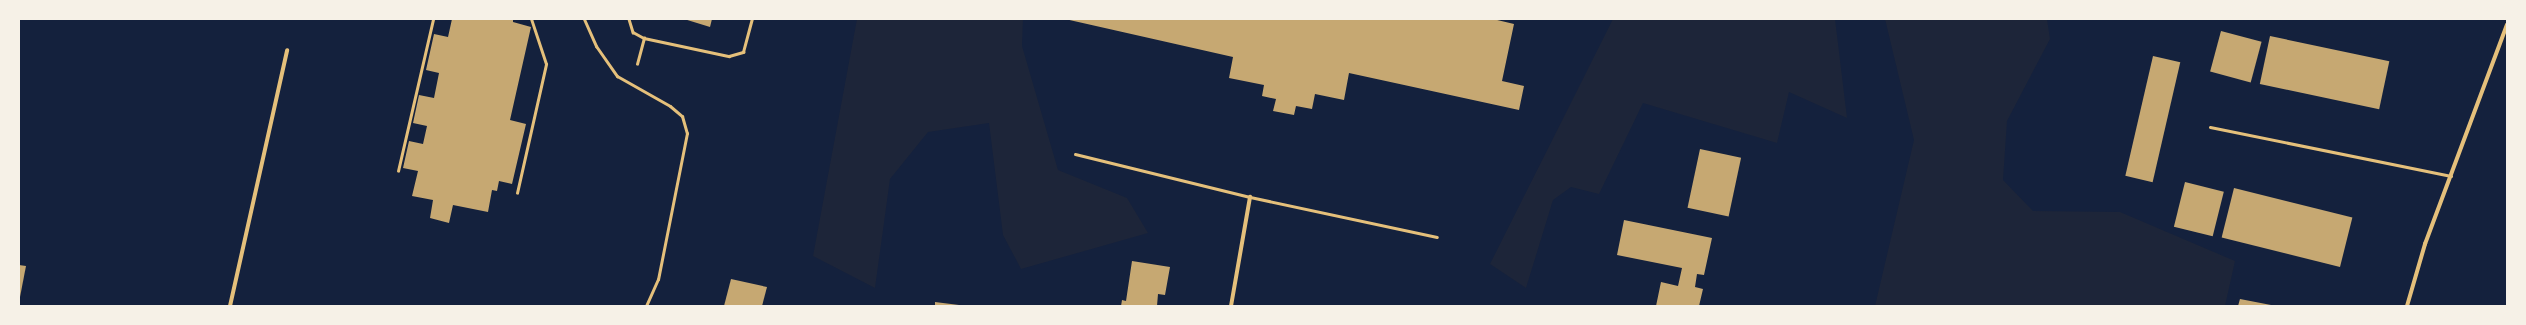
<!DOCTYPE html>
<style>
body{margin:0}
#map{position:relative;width:2526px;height:325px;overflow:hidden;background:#14213d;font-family:Ubuntu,sans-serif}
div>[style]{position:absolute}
.green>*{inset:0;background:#1d2539}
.building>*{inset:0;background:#c6a872;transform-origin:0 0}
.path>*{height:2.5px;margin:-1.25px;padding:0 1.25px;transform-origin:1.25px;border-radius:1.25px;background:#e5c07b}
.service>*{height:3px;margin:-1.5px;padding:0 1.5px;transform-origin:1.5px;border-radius:1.5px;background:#e5c07b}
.minor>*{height:4px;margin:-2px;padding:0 2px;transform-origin:2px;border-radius:2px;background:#e5c07b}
span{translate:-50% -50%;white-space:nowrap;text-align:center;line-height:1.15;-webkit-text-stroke:4px #f6f1e7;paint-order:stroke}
.frame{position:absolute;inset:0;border:20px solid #f6f1e7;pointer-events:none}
</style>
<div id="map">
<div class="green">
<i style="clip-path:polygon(857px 19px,1023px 19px,1022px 46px,1058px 170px,1127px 198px,1148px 233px,1021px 269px,1003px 235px,989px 123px,928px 132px,890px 179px,875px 288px,813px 256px)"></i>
<i style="clip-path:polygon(1613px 19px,1835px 19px,1847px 118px,1789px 92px,1777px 143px,1643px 103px,1599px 194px,1571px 187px,1553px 200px,1526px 288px,1490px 264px)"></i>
<i style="clip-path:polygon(1885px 19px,2047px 19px,2050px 39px,2007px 121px,2003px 180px,2033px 211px,2120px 212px,2235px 261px,2225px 306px,1875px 306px,1914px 140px)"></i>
</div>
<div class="building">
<i style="clip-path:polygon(452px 19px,513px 19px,513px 22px,531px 27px,510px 120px,526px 124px,512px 184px,499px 181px,497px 191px,492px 190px,488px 212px,453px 205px,449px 223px,430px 218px,433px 200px,412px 196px,418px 171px,403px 168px,409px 141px,423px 144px,427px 126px,413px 123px,419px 95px,434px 98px,439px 73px,426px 70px,434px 34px,448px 37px)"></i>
<i style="clip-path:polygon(684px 19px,712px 19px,710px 27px)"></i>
<i style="clip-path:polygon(1065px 19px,1493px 19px,1514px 24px,1502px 81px,1524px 86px,1519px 110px,1349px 73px,1344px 100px,1315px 94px,1312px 109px,1296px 106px,1294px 115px,1273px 111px,1276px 99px,1262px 96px,1264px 85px,1229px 78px,1233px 57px)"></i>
<i style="left:2221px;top:31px;width:42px;height:42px;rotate:15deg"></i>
<i style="left:2270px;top:36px;width:122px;height:49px;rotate:12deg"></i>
<i style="left:2153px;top:56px;width:28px;height:123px;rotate:13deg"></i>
<i style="left:1700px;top:149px;width:42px;height:60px;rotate:12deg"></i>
<i style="left:2185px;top:182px;width:40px;height:46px;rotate:14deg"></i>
<i style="left:2234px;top:188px;width:122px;height:51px;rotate:14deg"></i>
<i style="clip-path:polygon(1624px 220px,1712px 238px,1704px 275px,1697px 274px,1695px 287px,1703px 289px,1699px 306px,1656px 306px,1661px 282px,1678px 286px,1682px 268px,1617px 255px)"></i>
<i style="clip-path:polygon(1132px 261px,1170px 267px,1165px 295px,1158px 294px,1157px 306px,1121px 306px,1122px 300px,1126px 301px)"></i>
<i style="clip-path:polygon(19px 265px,26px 266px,20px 297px,19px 297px)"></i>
<i style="clip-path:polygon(731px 279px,767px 287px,762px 306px,724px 306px)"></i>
<i style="clip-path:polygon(2240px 299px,2271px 305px,2271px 306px,2238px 306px)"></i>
<i style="clip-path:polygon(935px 302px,959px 305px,959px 306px,935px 306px)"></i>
</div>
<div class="path">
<i style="left:629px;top:19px;width:14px;rotate:73deg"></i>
<i style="left:633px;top:32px;width:13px;rotate:29deg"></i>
<i style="left:637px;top:64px;width:27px;rotate:-75deg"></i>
<i style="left:644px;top:38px;width:87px;rotate:12deg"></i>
<i style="left:729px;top:56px;width:15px;rotate:-16deg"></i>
<i style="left:743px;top:52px;width:34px;rotate:-75deg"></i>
<i style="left:398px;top:171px;width:156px;rotate:-77deg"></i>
<i style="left:517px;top:193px;width:132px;rotate:-77.3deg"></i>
<i style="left:546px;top:64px;width:47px;rotate:-108.4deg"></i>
</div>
<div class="service">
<i style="left:584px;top:19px;width:30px;rotate:66deg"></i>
<i style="left:596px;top:46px;width:37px;rotate:55deg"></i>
<i style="left:617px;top:76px;width:61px;rotate:29.5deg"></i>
<i style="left:670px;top:106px;width:16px;rotate:40deg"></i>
<i style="left:682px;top:116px;width:18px;rotate:74deg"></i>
<i style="left:687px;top:133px;width:149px;rotate:101.2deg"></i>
<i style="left:658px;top:279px;width:30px;rotate:114deg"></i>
<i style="left:2210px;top:127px;width:246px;rotate:11.5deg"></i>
<i style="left:1075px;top:154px;width:180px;rotate:13.8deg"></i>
<i style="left:1250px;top:197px;width:191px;rotate:12.1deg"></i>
</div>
<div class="minor">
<i style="left:230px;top:306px;width:262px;rotate:-77.4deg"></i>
<i style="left:1231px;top:306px;width:111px;rotate:-80.1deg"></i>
<i style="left:2407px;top:306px;width:65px;rotate:-73.8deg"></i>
<i style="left:2425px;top:244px;width:234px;rotate:-69.5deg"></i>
</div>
<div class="frame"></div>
</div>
